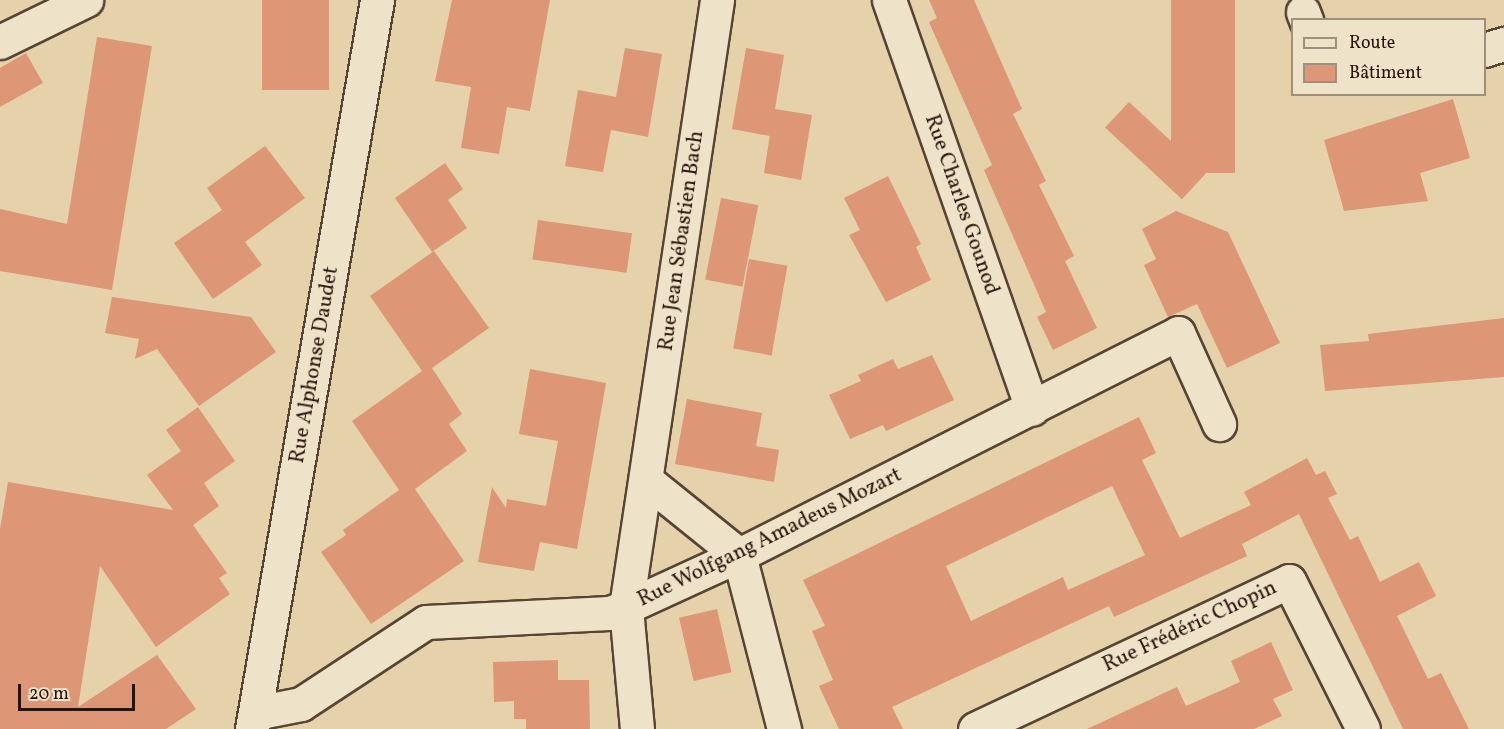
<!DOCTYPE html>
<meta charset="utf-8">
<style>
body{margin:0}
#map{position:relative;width:1504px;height:729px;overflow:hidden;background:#e5d2ab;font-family:Vollkorn,serif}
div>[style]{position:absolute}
.building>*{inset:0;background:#dd9676;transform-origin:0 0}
.roads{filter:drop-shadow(2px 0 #574434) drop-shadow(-2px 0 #574434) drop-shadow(0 2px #574434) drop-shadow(0 -2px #574434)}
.street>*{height:33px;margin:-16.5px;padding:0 16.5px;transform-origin:16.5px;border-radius:16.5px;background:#eee2c8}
span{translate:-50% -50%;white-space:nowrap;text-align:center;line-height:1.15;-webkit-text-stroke:6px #eee2c8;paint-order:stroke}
.street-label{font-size:21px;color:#28140c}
.legend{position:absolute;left:1291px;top:18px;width:195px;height:78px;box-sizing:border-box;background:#eee2c8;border:2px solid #9f907d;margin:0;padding:8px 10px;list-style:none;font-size:18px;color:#28140c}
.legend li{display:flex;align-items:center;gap:12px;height:30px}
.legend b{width:30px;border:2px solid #9f907d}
.scale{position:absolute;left:18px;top:684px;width:117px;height:27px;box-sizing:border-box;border:3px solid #28140c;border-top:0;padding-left:8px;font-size:18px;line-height:21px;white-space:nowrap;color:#28140c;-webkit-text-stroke:4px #eee2c8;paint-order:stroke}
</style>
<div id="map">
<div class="building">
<i style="left:262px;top:0;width:67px;height:90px"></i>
<i style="clip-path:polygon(452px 0,550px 0,530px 111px,507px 107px,499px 154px,461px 148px,471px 87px,435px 81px)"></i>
<i style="clip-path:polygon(929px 0,974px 0,1022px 109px,1013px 114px,1046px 181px,1039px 185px,1074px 256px,1065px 261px,1097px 328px,1053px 350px,1037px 317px,1046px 312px,984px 170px,992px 165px,929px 22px,937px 18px)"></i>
<i style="left:1171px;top:0;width:64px;height:173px"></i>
<i style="clip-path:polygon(97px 37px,152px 46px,112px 290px,0 271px,0 209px,67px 224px)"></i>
<i style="clip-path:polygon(625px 48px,662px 54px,648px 137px,611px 130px,603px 172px,565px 166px,578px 90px,616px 97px)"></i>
<i style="clip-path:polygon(746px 48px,784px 55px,775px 109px,812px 115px,801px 180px,764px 173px,773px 115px,770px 136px,732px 129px)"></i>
<i style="clip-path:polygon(26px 53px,43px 83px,0 107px,0 68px)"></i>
<i style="clip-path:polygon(1453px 99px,1470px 158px,1420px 173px,1428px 201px,1344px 211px,1324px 140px)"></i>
<i style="left:1129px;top:102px;width:105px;height:35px;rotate:43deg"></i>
<i style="clip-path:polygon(265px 146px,305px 198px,245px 242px,262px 265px,213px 299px,174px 243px,222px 210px,207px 188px)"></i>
<i style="clip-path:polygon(445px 163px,463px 189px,448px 200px,467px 228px,432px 252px,395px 198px)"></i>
<i style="clip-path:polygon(888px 176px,921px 244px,916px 247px,931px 280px,886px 302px,849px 235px,860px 230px,844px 198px)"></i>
<i style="left:721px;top:198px;width:38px;height:83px;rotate:11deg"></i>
<i style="clip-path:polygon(1176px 211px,1228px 232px,1280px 343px,1227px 368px,1197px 304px,1168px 317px,1144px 265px,1156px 259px,1142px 229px)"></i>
<i style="left:538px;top:220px;width:95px;height:40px;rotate:8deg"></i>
<i style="clip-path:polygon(434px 251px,489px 328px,432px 368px,462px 414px,449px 424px,467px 451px,415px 489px,464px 561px,371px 624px,321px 552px,346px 535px,343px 530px,399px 490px,352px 421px,422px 371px,370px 296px)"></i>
<i style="left:749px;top:259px;width:39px;height:91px;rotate:10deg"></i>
<i style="clip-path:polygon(112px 297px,251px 317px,276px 352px,199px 406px,157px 349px,135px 359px,139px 339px,105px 333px)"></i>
<i style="clip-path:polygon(1504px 318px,1504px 377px,1325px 391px,1320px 345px,1369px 341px,1368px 334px)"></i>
<i style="clip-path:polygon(932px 355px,954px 400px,886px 431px,883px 425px,850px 439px,829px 395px,861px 381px,858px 375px,893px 359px,898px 369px)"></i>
<i style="clip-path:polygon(530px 369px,606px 383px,577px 549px,540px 542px,534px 571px,478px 562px,492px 487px,506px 508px,507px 499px,546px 506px,558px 441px,519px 434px)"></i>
<i style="clip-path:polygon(687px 399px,762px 413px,756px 446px,779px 450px,774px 482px,675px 464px)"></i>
<i style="clip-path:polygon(198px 407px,235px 461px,204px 483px,219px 506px,193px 525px,227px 573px,219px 578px,230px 594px,156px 647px,100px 566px,78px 707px,157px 655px,196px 709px,166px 729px,0 729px,0 529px,8px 482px,173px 510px,147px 475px,181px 451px,166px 430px)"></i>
<i style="clip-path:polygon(evenodd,1139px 417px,1156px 453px,1142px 460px,1180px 538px,1251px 505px,1244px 492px,1307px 458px,1316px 475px,1325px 471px,1337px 494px,1328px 498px,1350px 540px,1358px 536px,1380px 582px,1419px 562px,1436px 596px,1397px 616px,1428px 679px,1441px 673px,1469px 729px,1403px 729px,1299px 514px,1242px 544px,1247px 556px,1114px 617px,1109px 606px,892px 707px,903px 729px,839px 729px,819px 686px,833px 680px,812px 631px,825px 626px,803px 580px,1139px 417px,1112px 486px,1145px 555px,1068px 590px,1063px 577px,971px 621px,946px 566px,1112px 486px)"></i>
<i style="left:717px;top:609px;width:65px;height:39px;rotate:77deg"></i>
<i style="clip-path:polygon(1271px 642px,1293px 690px,1273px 699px,1282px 716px,1254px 729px,1087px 729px,1177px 687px,1186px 706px,1240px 682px,1231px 661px)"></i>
<i style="clip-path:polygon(558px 660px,558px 680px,589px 680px,590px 729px,526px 729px,526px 719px,514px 719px,514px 701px,494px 702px,493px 662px)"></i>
</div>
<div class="roads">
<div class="street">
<i style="left:889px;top:0;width:433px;rotate:70.7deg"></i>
<i style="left:1303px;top:12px;width:9px;rotate:69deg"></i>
<i style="left:0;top:42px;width:96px;rotate:-26deg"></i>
<i style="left:1484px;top:50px;width:21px;rotate:-17deg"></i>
<i style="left:647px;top:481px;width:118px;rotate:38.8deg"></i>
<i style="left:739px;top:555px;width:180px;rotate:75.5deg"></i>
<i style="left:255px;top:713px;width:47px;rotate:-11.1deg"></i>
<i style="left:301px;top:704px;width:149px;rotate:-33.3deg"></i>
<i style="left:426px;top:622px;width:183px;rotate:-2.8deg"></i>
<i style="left:609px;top:613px;width:18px;rotate:-19deg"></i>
<i style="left:626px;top:607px;width:124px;rotate:-24.7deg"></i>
<i style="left:739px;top:555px;width:492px;rotate:-26.8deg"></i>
<i style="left:1178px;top:333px;width:100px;rotate:65.7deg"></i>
<i style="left:252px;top:729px;width:740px;rotate:-80.27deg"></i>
<i style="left:637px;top:729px;width:122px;rotate:-95.2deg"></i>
<i style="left:626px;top:607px;width:614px;rotate:-81.47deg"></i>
<i style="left:975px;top:729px;width:347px;rotate:-25.2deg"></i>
<i style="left:1289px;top:581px;width:165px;rotate:63.4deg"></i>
</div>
</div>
<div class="street-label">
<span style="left:961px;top:205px;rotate:71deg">Rue Charles Gounod</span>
<span style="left:682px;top:241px;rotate:-82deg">Rue Jean Sébastien Bach</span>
<span style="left:315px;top:365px;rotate:-80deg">Rue Alphonse Daudet</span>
<span style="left:770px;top:538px;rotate:-26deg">Rue Wolfgang Amadeus Mozart</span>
<span style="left:1190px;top:627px;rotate:-25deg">Rue Frédéric Chopin</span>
</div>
<ul class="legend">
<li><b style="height:8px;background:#eee2c8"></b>Route</li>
<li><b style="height:16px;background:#dd9676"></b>Bâtiment</li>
</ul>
<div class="scale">20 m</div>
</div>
